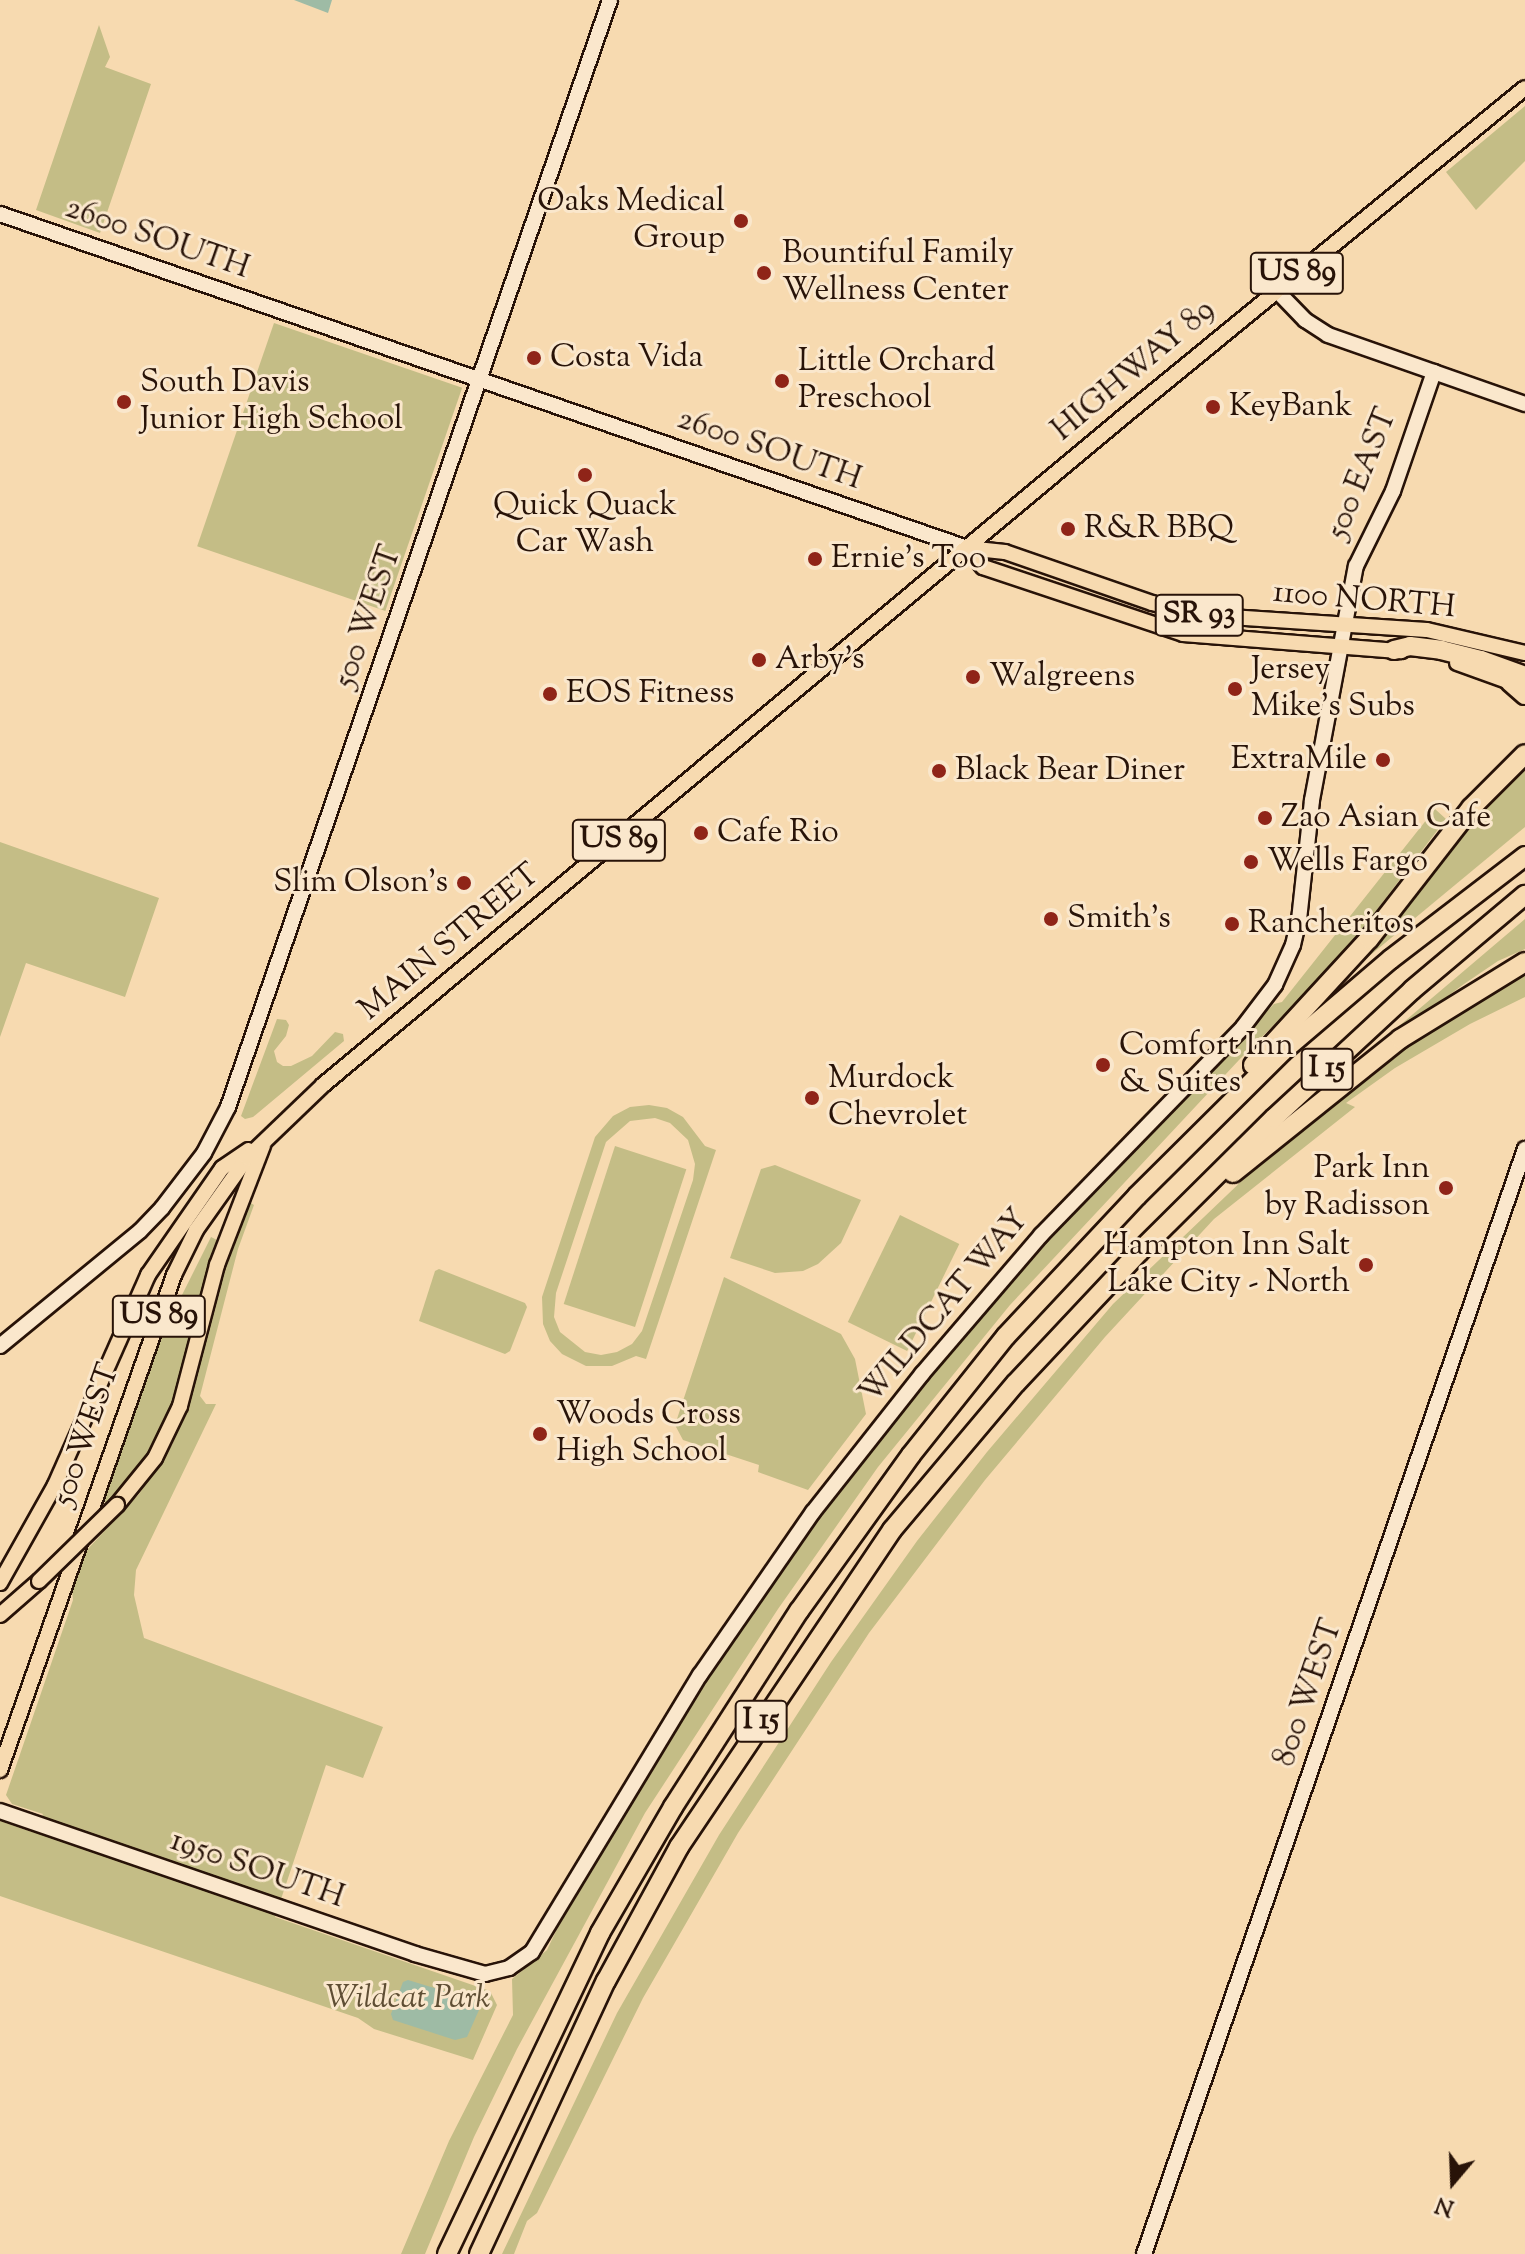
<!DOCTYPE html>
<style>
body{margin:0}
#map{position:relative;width:1525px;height:2254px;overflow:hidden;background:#f7dab0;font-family:"Sorts Mill Goudy",serif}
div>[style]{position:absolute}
.green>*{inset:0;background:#c4bd86;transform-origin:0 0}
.water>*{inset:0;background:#9ebba5}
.roads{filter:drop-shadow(2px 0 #281308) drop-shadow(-2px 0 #281308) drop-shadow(0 2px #281308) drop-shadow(0 -2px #281308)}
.secondary>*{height:14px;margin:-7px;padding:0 7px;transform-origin:7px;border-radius:7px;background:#fae7cc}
.primary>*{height:14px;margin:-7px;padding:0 7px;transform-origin:7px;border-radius:7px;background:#f7dab0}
.highway>*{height:18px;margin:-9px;padding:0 9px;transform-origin:9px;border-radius:9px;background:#f7dab0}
.bridges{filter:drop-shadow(2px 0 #281308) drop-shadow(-2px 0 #281308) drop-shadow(0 2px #281308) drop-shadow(0 -2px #281308)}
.primary-bridge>*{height:14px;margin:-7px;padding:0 7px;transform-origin:7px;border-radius:7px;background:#f7dab0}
.dots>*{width:22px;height:22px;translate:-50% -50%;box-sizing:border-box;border:4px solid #fae7cc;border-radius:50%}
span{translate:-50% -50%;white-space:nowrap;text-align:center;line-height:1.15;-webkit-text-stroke:6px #fae7cc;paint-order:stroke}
.shield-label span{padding:2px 6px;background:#fae7cc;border:2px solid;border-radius:6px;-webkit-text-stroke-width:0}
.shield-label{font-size:30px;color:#281308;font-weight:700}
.poi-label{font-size:32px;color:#281308}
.right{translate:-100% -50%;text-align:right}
.left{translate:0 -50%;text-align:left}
.street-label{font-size:32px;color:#281308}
.park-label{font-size:32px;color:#5f4e34;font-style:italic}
.north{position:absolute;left:1413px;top:2142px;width:80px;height:80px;-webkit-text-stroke:6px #fae7cc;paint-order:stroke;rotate:199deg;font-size:22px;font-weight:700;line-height:32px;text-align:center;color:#281308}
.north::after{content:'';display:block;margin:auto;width:28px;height:36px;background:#281308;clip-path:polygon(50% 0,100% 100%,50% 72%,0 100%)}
</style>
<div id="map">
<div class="green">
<i style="clip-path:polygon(99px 25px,110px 57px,105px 67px,151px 84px,100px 233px,36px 210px)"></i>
<i style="clip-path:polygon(1525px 106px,1525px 161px,1476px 210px,1446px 172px)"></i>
<i style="left:274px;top:323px;width:199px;height:236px;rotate:19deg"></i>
<i style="clip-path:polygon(1519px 771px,1525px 771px,1525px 827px,1356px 967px,1454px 843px)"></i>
<i style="clip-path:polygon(1435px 809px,1446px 819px,1340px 958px,1239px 1060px,1010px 1305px,878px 1467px,778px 1609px,645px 1813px,517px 2049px,474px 2137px,425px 2254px,401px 2254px,449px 2141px,513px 2015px,512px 1979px,547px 1950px,566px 1910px,663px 1745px,762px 1596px,907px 1402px,989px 1303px,1122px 1158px,1274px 1004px,1282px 1002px)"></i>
<i style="clip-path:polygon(0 842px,159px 898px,125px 997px,26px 963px,0 1037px)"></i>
<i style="clip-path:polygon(1525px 919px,1525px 949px,1498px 961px,1464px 984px,1339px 1077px)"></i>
<i style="clip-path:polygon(1525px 975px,1525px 997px,1470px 1024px,1395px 1068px,1346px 1103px,1355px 1107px,1214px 1219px,1105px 1337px,985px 1480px,869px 1633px,738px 1833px,643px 1998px,537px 2213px,527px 2221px,514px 2254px,502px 2254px,617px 2013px,719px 1835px,831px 1662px,917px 1541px,987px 1452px,1113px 1304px,1249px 1174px,1364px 1077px,1414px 1041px)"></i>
<i style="clip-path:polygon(277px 1019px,286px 1020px,289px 1025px,286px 1036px,274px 1051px,277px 1062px,283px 1066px,291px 1066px,312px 1056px,335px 1032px,343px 1034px,344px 1041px,253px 1117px,245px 1119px,241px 1116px)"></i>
<i style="clip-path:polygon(evenodd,649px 1105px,667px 1108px,683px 1117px,705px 1146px,716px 1150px,646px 1359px,636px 1356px,612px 1366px,586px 1366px,562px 1354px,550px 1341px,543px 1324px,542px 1297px,595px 1137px,613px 1116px,630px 1107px,649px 1105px,655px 1118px,670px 1123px,688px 1140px,695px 1164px,693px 1180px,642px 1331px,632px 1344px,617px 1352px,601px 1355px,585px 1352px,560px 1332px,554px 1317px,556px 1293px,606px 1142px,630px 1121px,655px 1118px)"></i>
<i style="left:615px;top:1146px;width:75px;height:166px;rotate:18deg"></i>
<i style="clip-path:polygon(775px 1165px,861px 1200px,841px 1243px,818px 1264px,803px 1271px,775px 1273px,730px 1258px,761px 1169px)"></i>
<i style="clip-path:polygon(249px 1202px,254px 1205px,238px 1249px,200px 1396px,206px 1404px,216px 1404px,136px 1570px,134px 1595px,144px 1638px,383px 1727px,363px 1778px,326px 1765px,275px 1917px,490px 1991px,497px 2005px,473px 2060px,374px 2029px,358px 2018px,0 1896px,0 1821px,35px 1833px,43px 1814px,12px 1804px,6px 1795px,73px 1600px,72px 1590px,85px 1552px,139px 1494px,172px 1445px,186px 1411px,227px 1258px)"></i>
<i style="left:900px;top:1215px;width:66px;height:119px;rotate:26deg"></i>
<i style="clip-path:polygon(211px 1237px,217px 1240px,173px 1409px,157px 1445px,109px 1504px,102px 1501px,162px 1335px)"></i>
<i style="clip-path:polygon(439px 1269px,525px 1303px,527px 1307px,510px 1351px,505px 1354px,419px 1321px,435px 1271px)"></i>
<i style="clip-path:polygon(724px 1277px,841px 1334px,855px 1359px,866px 1414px,808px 1490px,758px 1472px,759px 1465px,683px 1440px,675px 1425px)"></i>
</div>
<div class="water">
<i style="clip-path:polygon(294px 0,332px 0,328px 13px)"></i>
<i style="clip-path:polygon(408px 1980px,477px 2001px,479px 2010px,467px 2037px,455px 2040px,393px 2020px,391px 2014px,403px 1982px)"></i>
</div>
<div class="roads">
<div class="secondary">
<i style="left:0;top:214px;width:1023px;rotate:19.05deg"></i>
<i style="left:1276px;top:290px;width:42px;rotate:46deg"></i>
<i style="left:1305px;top:320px;width:27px;rotate:33deg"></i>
<i style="left:1328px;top:335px;width:209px;rotate:19.3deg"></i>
<i style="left:0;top:1346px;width:181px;rotate:-39.4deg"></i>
<i style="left:140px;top:1231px;width:32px;rotate:-46deg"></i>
<i style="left:162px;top:1208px;width:69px;rotate:-52.6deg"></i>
<i style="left:204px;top:1153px;width:52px;rotate:-62.4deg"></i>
<i style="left:228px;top:1107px;width:1171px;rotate:-70.96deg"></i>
<i style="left:0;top:1811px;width:439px;rotate:19deg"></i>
<i style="left:415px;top:1954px;width:73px;rotate:15.9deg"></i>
<i style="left:485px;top:1974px;width:25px;rotate:-14deg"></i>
<i style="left:509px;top:1968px;width:28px;rotate:-35deg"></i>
<i style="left:532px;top:1952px;width:324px;rotate:-58.8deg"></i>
<i style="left:700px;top:1675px;width:198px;rotate:-55.3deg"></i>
<i style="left:813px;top:1512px;width:176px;rotate:-51.7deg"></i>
<i style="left:922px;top:1374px;width:183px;rotate:-49.4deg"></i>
<i style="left:1041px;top:1235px;width:290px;rotate:-45.8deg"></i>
<i style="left:1243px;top:1027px;width:53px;rotate:-52.7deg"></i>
<i style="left:1275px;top:985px;width:44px;rotate:-65.8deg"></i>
<i style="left:1293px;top:945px;width:26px;rotate:-77deg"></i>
<i style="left:1299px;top:920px;width:121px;rotate:-83.8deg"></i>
<i style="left:1312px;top:800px;width:238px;rotate:-79.4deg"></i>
<i style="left:1356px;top:566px;width:84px;rotate:-63.7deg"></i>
<i style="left:1393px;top:491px;width:126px;rotate:-71deg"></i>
<i style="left:1144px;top:2254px;width:1169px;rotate:-70.98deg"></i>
</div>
<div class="primary">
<i style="left:967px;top:548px;width:38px;rotate:6deg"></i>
<i style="left:1005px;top:552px;width:156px;rotate:19.1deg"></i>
<i style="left:1152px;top:603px;width:49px;rotate:14deg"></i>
<i style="left:1200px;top:615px;width:227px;rotate:3.8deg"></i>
<i style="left:1427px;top:630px;width:101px;rotate:13.2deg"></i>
<i style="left:967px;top:548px;width:25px;rotate:50deg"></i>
<i style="left:983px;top:567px;width:211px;rotate:18.5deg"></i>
<i style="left:1183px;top:634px;width:219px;rotate:4.5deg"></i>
<i style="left:1457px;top:663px;width:56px;rotate:19.7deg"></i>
<i style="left:117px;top:1505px;width:60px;rotate:-51deg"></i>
<i style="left:155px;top:1458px;width:58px;rotate:-64.3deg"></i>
<i style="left:180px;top:1406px;width:146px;rotate:-75.3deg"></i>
<i style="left:217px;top:1265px;width:128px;rotate:-68.9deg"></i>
<i style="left:0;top:1583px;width:112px;rotate:-60.7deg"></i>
<i style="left:55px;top:1485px;width:230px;rotate:-66.1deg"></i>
<i style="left:148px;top:1275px;width:130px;rotate:-55.3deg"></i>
<i style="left:222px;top:1168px;width:32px;rotate:-34deg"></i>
<i style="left:0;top:1615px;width:52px;rotate:-41.1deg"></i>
<i style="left:0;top:1770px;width:525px;rotate:-70.63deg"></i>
<i style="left:174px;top:1275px;width:50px;rotate:-63.9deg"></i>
<i style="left:196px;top:1230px;width:88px;rotate:-54.7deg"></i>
<i style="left:247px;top:1158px;width:105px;rotate:-43.8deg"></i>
<i style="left:323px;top:1085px;width:1042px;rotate:-39.86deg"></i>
<i style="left:1123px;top:417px;width:519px;rotate:-39.3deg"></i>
</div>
<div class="highway">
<i style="left:1394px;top:650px;width:16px;rotate:-14deg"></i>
<i style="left:1410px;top:646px;width:31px;rotate:7deg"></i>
<i style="left:1441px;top:650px;width:41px;rotate:14deg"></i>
<i style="left:1481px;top:660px;width:47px;rotate:20deg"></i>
<i style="left:1510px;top:682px;width:20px;rotate:41deg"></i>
<i style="left:1253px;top:1065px;width:171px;rotate:-47.4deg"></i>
<i style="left:1369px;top:939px;width:166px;rotate:-52.1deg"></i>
<i style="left:1471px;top:808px;width:76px;rotate:-45deg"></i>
<i style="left:1233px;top:1173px;width:214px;rotate:-38.7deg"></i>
<i style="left:1400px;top:1039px;width:147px;rotate:-31.6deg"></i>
<i style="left:447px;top:2254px;width:356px;rotate:-64.5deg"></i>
<i style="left:600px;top:1933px;width:146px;rotate:-59.9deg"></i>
<i style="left:673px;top:1807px;width:233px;rotate:-57.3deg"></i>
<i style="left:799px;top:1611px;width:192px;rotate:-54.3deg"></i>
<i style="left:911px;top:1455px;width:152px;rotate:-51.4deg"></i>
<i style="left:1006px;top:1336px;width:192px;rotate:-46.9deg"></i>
<i style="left:1137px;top:1196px;width:204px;rotate:-44.8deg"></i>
<i style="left:1282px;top:1052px;width:143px;rotate:-40.5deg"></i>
<i style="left:1391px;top:959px;width:169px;rotate:-37.5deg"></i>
<i style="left:479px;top:2254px;width:301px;rotate:-65.1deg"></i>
<i style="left:606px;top:1981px;width:153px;rotate:-61.4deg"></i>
<i style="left:679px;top:1847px;width:382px;rotate:-56.1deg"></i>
<i style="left:892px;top:1530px;width:192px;rotate:-49.9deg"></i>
<i style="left:1016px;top:1383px;width:180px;rotate:-46.8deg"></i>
<i style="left:1139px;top:1252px;width:190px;rotate:-44.8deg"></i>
<i style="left:1274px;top:1118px;width:188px;rotate:-42.8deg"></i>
<i style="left:1412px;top:990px;width:148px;rotate:-40.1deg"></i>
</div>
</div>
<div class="bridges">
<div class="primary-bridge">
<i style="left:39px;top:1581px;width:109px;rotate:-44.3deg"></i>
</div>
</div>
<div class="dots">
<i style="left:741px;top:221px;background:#8f2418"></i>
<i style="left:764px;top:273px;background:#8f2418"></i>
<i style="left:534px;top:358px;background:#8f2418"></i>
<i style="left:782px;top:381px;background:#8f2418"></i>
<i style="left:124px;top:402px;background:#8f2418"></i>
<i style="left:1213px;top:407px;background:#8f2418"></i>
<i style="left:585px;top:475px;background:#8f2418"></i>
<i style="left:1068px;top:529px;background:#8f2418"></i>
<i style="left:815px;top:559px;background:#8f2418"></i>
<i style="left:759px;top:660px;background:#8f2418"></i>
<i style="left:973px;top:677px;background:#8f2418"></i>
<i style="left:1235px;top:689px;background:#8f2418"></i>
<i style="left:550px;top:694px;background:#8f2418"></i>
<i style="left:1383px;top:760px;background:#8f2418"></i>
<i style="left:939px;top:771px;background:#8f2418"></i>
<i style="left:1265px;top:818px;background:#8f2418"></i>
<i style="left:701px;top:833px;background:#8f2418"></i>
<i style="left:1251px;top:862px;background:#8f2418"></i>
<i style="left:464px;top:883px;background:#8f2418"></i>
<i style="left:1051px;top:919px;background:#8f2418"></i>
<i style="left:1232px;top:924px;background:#8f2418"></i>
<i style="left:1103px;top:1065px;background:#8f2418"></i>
<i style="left:812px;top:1098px;background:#8f2418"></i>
<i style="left:1446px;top:1188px;background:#8f2418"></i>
<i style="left:1366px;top:1265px;background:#8f2418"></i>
<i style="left:540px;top:1434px;background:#8f2418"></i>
</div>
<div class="shield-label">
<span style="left:1297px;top:273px">US 89</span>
<span style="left:1199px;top:615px">SR 93</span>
<span style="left:619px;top:840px">US 89</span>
<span style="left:1327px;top:1069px">I 15</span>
<span style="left:159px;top:1316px">US 89</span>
<span style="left:761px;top:1721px">I 15</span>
</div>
<div class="poi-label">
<span class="right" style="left:725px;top:221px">Oaks Medical<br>Group</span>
<span class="left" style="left:782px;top:273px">Bountiful Family<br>Wellness Center</span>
<span class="left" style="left:550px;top:358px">Costa Vida</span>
<span class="left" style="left:798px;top:381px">Little Orchard<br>Preschool</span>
<span class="left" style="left:140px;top:402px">South Davis<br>Junior High School</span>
<span class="left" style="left:1229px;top:407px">KeyBank</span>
<span style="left:585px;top:525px">Quick Quack<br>Car Wash</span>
<span class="left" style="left:1084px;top:529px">R&amp;R BBQ</span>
<span class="left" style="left:831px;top:559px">Ernie's Too</span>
<span class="left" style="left:775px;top:660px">Arby's</span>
<span class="left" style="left:1251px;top:689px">Jersey<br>Mike's Subs</span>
<span class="left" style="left:989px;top:677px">Walgreens</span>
<span class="left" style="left:566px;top:694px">EOS Fitness</span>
<span class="right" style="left:1367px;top:760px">ExtraMile</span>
<span class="left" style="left:955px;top:771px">Black Bear Diner</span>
<span class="left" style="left:1281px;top:818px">Zao Asian Cafe</span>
<span class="left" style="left:717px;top:833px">Cafe Rio</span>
<span class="left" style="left:1267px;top:862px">Wells Fargo</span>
<span class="right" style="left:448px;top:883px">Slim Olson's</span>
<span class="left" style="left:1067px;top:919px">Smith's</span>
<span class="left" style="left:1248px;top:924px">Rancheritos</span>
<span class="left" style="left:1119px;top:1065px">Comfort Inn<br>&amp; Suites</span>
<span class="left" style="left:828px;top:1098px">Murdock<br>Chevrolet</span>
<span class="right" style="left:1430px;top:1188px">Park Inn<br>by Radisson</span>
<span class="right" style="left:1350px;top:1265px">Hampton Inn Salt<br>Lake City - North</span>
<span class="left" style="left:556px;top:1434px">Woods Cross<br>High School</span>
</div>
<div class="street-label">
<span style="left:157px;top:239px;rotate:19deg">2600 SOUTH</span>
<span style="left:1134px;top:371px;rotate:-40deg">HIGHWAY 89</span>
<span style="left:769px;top:450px;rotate:19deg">2600 SOUTH</span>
<span style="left:1363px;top:474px;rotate:-68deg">500 EAST</span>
<span style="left:1364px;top:601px;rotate:5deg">1100 NORTH</span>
<span style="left:369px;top:617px;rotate:-71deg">500 WEST</span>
<span style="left:450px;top:943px;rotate:-40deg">MAIN STREET</span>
<span style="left:945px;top:1307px;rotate:-50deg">WILDCAT WAY</span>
<span style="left:87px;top:1435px;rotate:-71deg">500 WEST</span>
<span style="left:1309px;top:1693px;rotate:-71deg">800 WEST</span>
<span style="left:257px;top:1870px;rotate:19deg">1950 SOUTH</span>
</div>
<div class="park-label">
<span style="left:408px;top:1999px">Wildcat Park</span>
</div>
<div class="north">N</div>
</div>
